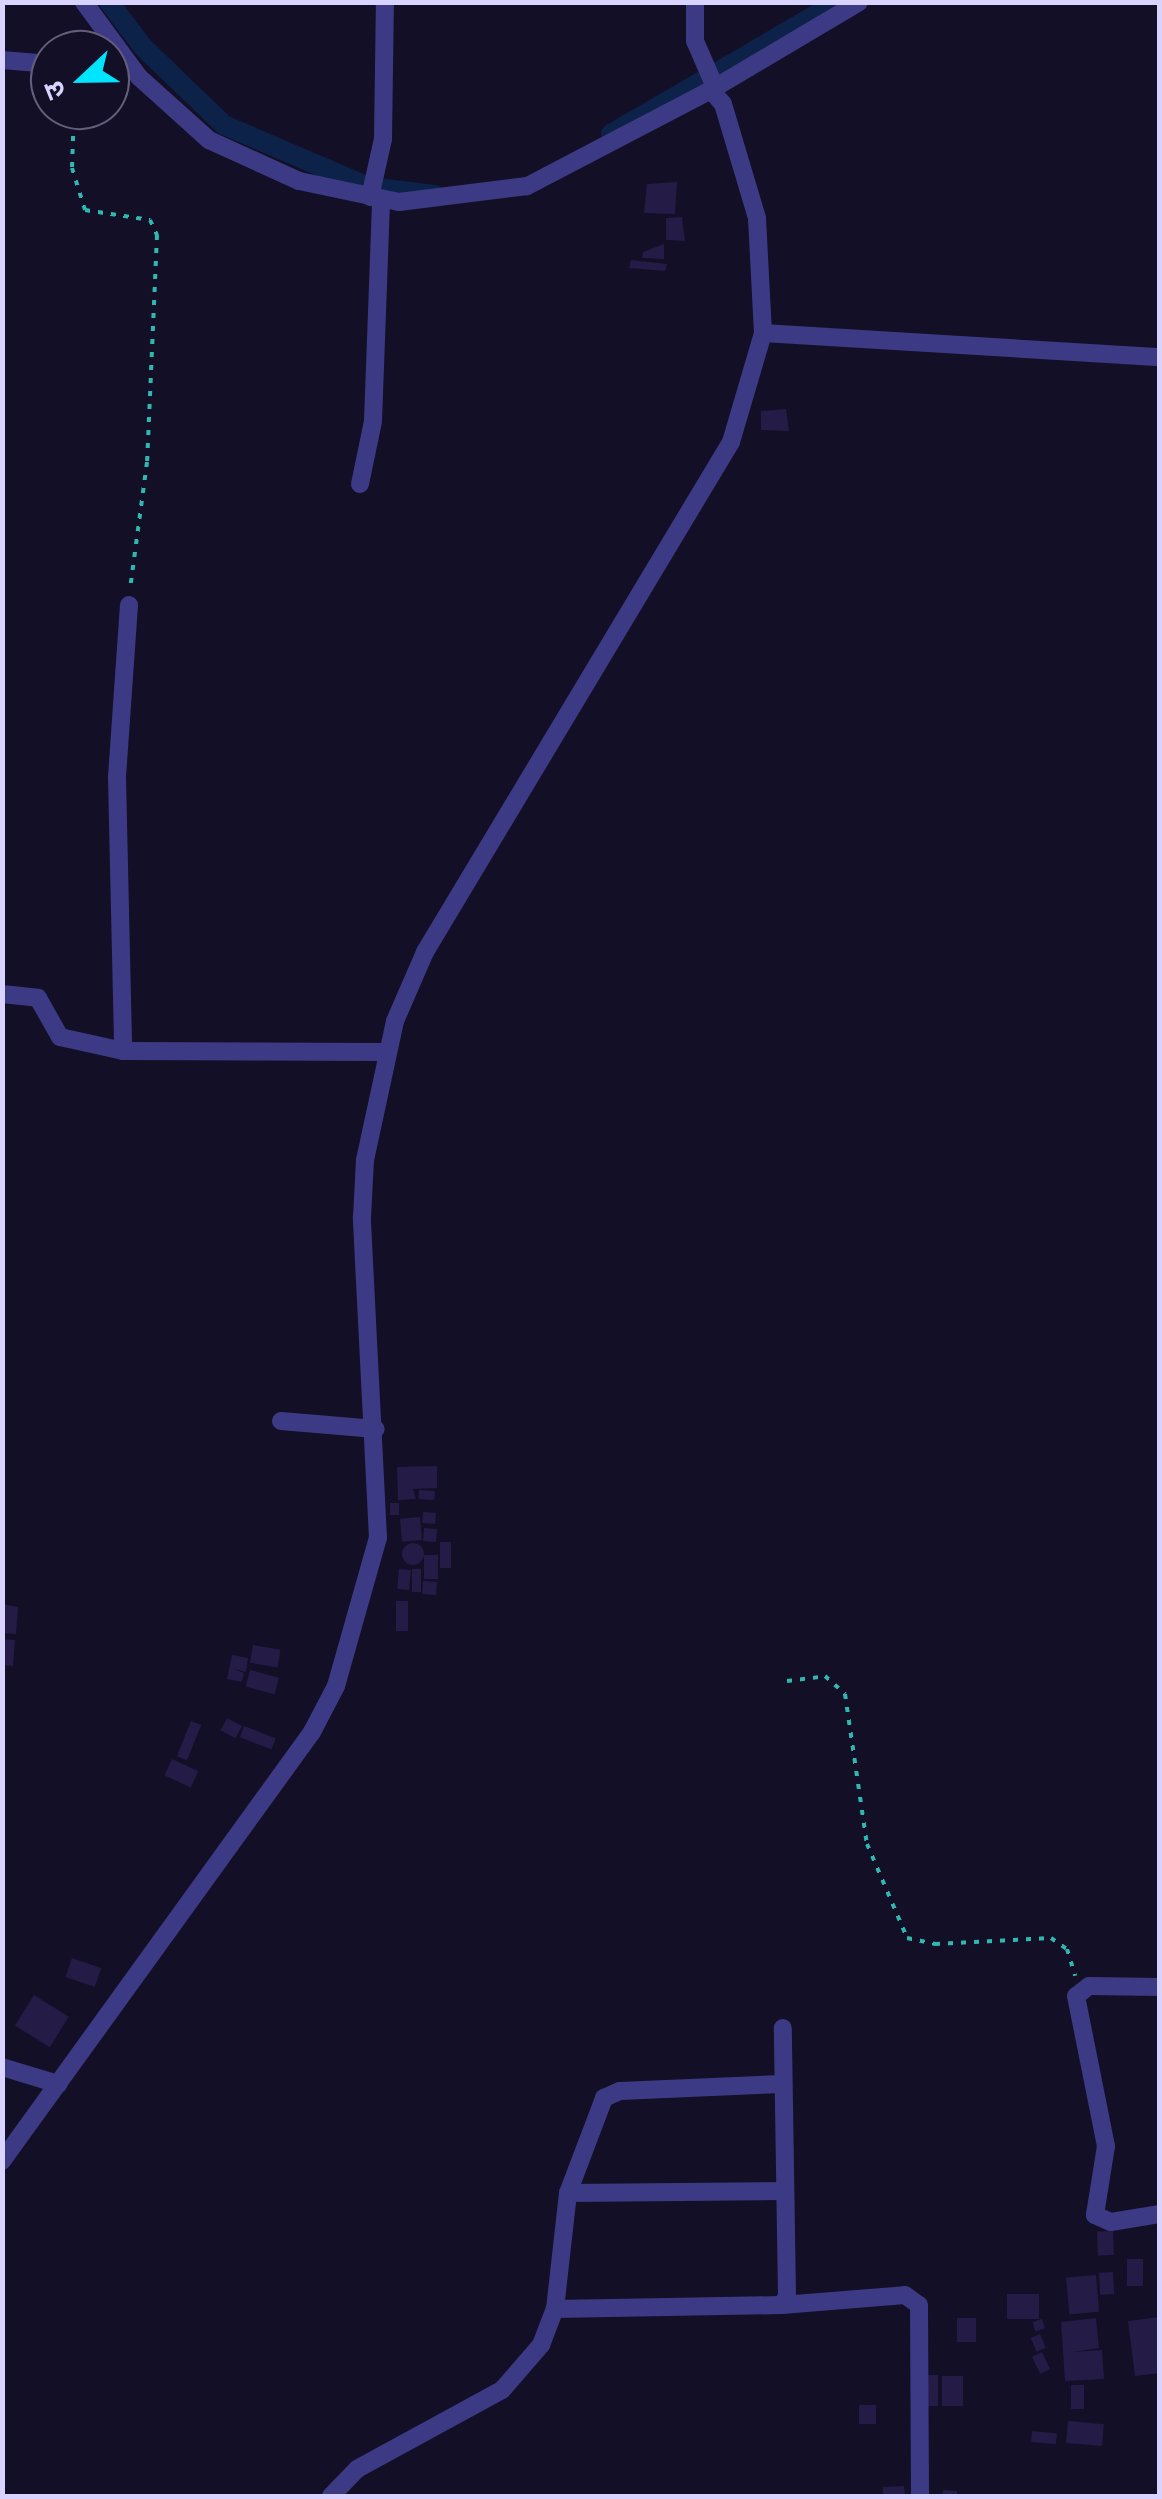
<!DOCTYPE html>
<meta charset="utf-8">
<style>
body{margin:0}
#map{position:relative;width:1162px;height:2499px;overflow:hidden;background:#130f26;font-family:"Archivo Narrow","Noto Sans Devanagari",sans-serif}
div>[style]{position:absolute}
.canal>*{height:20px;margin:-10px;padding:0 10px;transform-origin:10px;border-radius:10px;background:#0c2248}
.building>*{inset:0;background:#241b47;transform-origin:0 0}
.round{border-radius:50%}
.path>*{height:4px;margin-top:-2px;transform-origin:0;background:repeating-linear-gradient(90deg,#2fb8b0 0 5px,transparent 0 13px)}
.street>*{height:18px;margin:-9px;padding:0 9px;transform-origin:9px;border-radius:9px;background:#3d3a85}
span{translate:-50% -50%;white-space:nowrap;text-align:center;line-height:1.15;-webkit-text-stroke:10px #130f26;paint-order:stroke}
.frame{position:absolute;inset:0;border:5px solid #d9d4ff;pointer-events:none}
.north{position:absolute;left:30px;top:30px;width:100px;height:100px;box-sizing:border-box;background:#130f26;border:2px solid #625e7d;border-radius:50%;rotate:248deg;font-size:28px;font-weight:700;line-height:40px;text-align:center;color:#d9d4ff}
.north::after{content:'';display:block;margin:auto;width:35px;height:45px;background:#00e5ff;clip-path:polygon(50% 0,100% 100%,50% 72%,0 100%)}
</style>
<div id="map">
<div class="canal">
<i style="left:109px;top:2px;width:56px;rotate:52.9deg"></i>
<i style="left:143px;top:47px;width:112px;rotate:43.9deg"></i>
<i style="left:224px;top:125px;width:158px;rotate:23.2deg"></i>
<i style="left:369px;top:187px;width:66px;rotate:6.9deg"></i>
<i style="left:611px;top:134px;width:263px;rotate:-30.2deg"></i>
</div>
<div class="building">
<i style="clip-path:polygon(677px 182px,675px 214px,644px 213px,647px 184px)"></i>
<i style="clip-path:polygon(682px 217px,685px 241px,666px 240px,666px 218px)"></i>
<i style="clip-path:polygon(664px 244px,664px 259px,642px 258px,643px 252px)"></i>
<i style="clip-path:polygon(631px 260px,667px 264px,665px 271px,629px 268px)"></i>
<i style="clip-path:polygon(786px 409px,789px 431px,761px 430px,761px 411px)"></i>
<i style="clip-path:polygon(437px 1466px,437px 1488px,413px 1489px,416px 1499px,398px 1500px,397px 1467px)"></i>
<i style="left:419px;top:1490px;width:16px;height:9px;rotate:4deg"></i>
<i style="left:390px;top:1503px;width:9px;height:12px"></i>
<i style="left:423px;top:1512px;width:13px;height:11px;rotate:4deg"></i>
<i style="left:420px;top:1517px;width:23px;height:20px;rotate:85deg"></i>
<i style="left:424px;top:1528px;width:13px;height:13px;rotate:4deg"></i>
<i style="left:440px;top:1542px;width:11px;height:26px"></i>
<i class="round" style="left:402px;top:1543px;width:22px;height:22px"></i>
<i style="left:424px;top:1555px;width:14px;height:24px"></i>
<i style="left:399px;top:1569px;width:12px;height:20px;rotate:5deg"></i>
<i style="left:421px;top:1569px;width:23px;height:9px;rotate:90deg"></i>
<i style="left:423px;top:1581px;width:14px;height:13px;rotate:4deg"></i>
<i style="left:396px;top:1601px;width:12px;height:30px"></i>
<i style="clip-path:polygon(2px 1604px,18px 1607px,16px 1634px,2px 1633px)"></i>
<i style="clip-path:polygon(2px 1639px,15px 1640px,13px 1666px,2px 1665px)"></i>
<i style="left:253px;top:1645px;width:28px;height:18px;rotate:10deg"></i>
<i style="clip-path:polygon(232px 1655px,248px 1658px,246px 1672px,234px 1669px,244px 1673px,242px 1682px,227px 1679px)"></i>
<i style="left:250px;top:1670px;width:30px;height:17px;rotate:15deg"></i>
<i style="left:227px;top:1718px;width:17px;height:14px;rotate:28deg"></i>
<i style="left:191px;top:1721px;width:11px;height:38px;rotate:22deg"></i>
<i style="left:244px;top:1726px;width:34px;height:12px;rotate:21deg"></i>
<i style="left:172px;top:1759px;width:29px;height:18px;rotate:25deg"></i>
<i style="left:72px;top:1958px;width:31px;height:20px;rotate:19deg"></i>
<i style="left:34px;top:1995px;width:41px;height:36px;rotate:32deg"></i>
<i style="left:1113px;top:2231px;width:24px;height:16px;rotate:88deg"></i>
<i style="left:1127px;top:2259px;width:16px;height:27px"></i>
<i style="left:1113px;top:2272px;width:22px;height:14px;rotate:87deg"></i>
<i style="left:1096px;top:2275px;width:37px;height:30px;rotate:85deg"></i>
<i style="left:1007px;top:2294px;width:32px;height:25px"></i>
<i style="clip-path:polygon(1160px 2317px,1160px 2373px,1135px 2376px,1128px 2321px)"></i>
<i style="left:957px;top:2318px;width:19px;height:24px"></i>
<i style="clip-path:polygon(1096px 2318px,1099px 2348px,1073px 2352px,1102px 2350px,1104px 2379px,1065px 2381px,1061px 2322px)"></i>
<i style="left:1042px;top:2319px;width:10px;height:10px;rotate:73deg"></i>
<i style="left:1040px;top:2334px;width:15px;height:10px;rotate:67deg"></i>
<i style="left:1042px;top:2352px;width:19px;height:11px;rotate:65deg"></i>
<i style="left:922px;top:2375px;width:16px;height:31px"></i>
<i style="left:942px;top:2376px;width:21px;height:30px"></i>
<i style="left:1071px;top:2385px;width:13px;height:24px"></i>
<i style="left:859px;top:2405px;width:17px;height:19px"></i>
<i style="left:1068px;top:2421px;width:36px;height:22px;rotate:5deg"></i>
<i style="left:1032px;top:2431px;width:25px;height:11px;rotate:5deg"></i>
<i style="clip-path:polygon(904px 2486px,905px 2496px,883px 2496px,883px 2487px)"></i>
<i style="clip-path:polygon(943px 2490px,957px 2491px,957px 2496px,942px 2496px)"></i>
</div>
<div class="path">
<i style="left:74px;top:110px;width:58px;rotate:92deg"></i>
<i style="left:72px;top:168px;width:44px;rotate:72.8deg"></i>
<i style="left:85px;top:210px;width:66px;rotate:8.7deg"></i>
<i style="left:150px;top:220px;width:17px;rotate:65deg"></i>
<i style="left:157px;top:235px;width:227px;rotate:92.5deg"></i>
<i style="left:147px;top:462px;width:129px;rotate:97.6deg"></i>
<i style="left:787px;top:1681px;width:38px;rotate:-7deg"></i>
<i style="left:825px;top:1676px;width:27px;rotate:42deg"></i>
<i style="left:845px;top:1694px;width:152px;rotate:81.7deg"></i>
<i style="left:867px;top:1844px;width:102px;rotate:66.9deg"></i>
<i style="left:907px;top:1938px;width:29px;rotate:12deg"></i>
<i style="left:935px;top:1944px;width:116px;rotate:-3deg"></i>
<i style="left:1051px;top:1938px;width:19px;rotate:35deg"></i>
<i style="left:1067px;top:1949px;width:28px;rotate:73deg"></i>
</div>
<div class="street">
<i style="left:695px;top:2px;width:39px;rotate:90deg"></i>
<i style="left:695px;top:41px;width:50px;rotate:66.5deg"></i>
<i style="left:2px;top:60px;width:48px;rotate:4.8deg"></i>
<i style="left:711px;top:90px;width:172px;rotate:-30.7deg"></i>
<i style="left:370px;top:197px;width:59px;rotate:-77.4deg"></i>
<i style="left:383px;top:139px;width:137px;rotate:-89.2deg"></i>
<i style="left:763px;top:333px;width:398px;rotate:3.5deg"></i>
<i style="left:360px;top:484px;width:64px;rotate:-78.3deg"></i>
<i style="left:373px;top:421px;width:222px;rotate:-87.9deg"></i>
<i style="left:129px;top:605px;width:173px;rotate:94deg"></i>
<i style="left:117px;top:778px;width:273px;rotate:88.7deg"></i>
<i style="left:123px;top:1051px;width:264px;rotate:0.2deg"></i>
<i style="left:2px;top:994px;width:36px;rotate:6deg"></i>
<i style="left:38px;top:998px;width:45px;rotate:60.6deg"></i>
<i style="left:60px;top:1037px;width:65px;rotate:12.5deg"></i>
<i style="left:281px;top:1421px;width:95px;rotate:4.8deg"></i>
<i style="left:1160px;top:1987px;width:71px;rotate:-179.2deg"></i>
<i style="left:1089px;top:1986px;width:16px;rotate:142deg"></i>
<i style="left:1076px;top:1996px;width:153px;rotate:78.7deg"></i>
<i style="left:1106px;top:2146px;width:70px;rotate:99.1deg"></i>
<i style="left:1095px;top:2215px;width:17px;rotate:24deg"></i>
<i style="left:1111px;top:2222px;width:50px;rotate:-9.3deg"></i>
<i style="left:2px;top:2067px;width:59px;rotate:16.9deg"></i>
<i style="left:2px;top:2161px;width:529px;rotate:-54.15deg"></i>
<i style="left:312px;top:1732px;width:52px;rotate:-62.4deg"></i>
<i style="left:336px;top:1686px;width:154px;rotate:-74.2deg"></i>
<i style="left:378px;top:1538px;width:321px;rotate:-92.9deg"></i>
<i style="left:362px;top:1217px;width:57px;rotate:-87deg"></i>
<i style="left:365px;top:1160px;width:142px;rotate:-77.8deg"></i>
<i style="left:395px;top:1021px;width:75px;rotate:-66.5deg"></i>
<i style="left:425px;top:952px;width:595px;rotate:-59.04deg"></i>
<i style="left:731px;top:442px;width:114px;rotate:-73.6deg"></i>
<i style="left:763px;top:333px;width:115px;rotate:-93deg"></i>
<i style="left:757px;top:218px;width:119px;rotate:-106.6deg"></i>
<i style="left:723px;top:104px;width:18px;rotate:-131deg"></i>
<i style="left:711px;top:90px;width:208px;rotate:152.4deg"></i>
<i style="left:527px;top:186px;width:129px;rotate:172.9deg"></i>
<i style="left:399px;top:202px;width:102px;rotate:-168.1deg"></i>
<i style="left:299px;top:181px;width:99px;rotate:-155.5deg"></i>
<i style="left:209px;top:140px;width:94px;rotate:-138deg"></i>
<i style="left:139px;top:77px;width:93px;rotate:-126.3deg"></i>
<i style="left:568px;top:2193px;width:217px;rotate:-0.5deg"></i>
<i style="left:782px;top:2305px;width:123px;rotate:-4.6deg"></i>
<i style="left:905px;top:2295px;width:17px;rotate:36deg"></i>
<i style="left:919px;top:2305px;width:191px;rotate:89.7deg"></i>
<i style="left:555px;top:2309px;width:227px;rotate:-1deg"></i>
<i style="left:782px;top:2305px;width:10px;rotate:-61deg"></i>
<i style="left:787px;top:2296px;width:268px;rotate:-90.9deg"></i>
<i style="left:331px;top:2496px;width:37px;rotate:-46deg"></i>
<i style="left:357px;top:2469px;width:165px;rotate:-28.6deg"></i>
<i style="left:502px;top:2390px;width:60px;rotate:-49.1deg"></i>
<i style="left:541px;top:2345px;width:39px;rotate:-69deg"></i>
<i style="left:555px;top:2309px;width:117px;rotate:-83.6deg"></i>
<i style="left:568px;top:2193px;width:102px;rotate:-69.2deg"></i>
<i style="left:604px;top:2098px;width:17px;rotate:-24deg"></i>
<i style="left:620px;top:2091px;width:161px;rotate:-2.5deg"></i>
</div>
<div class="frame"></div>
<div class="north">उ</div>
</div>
